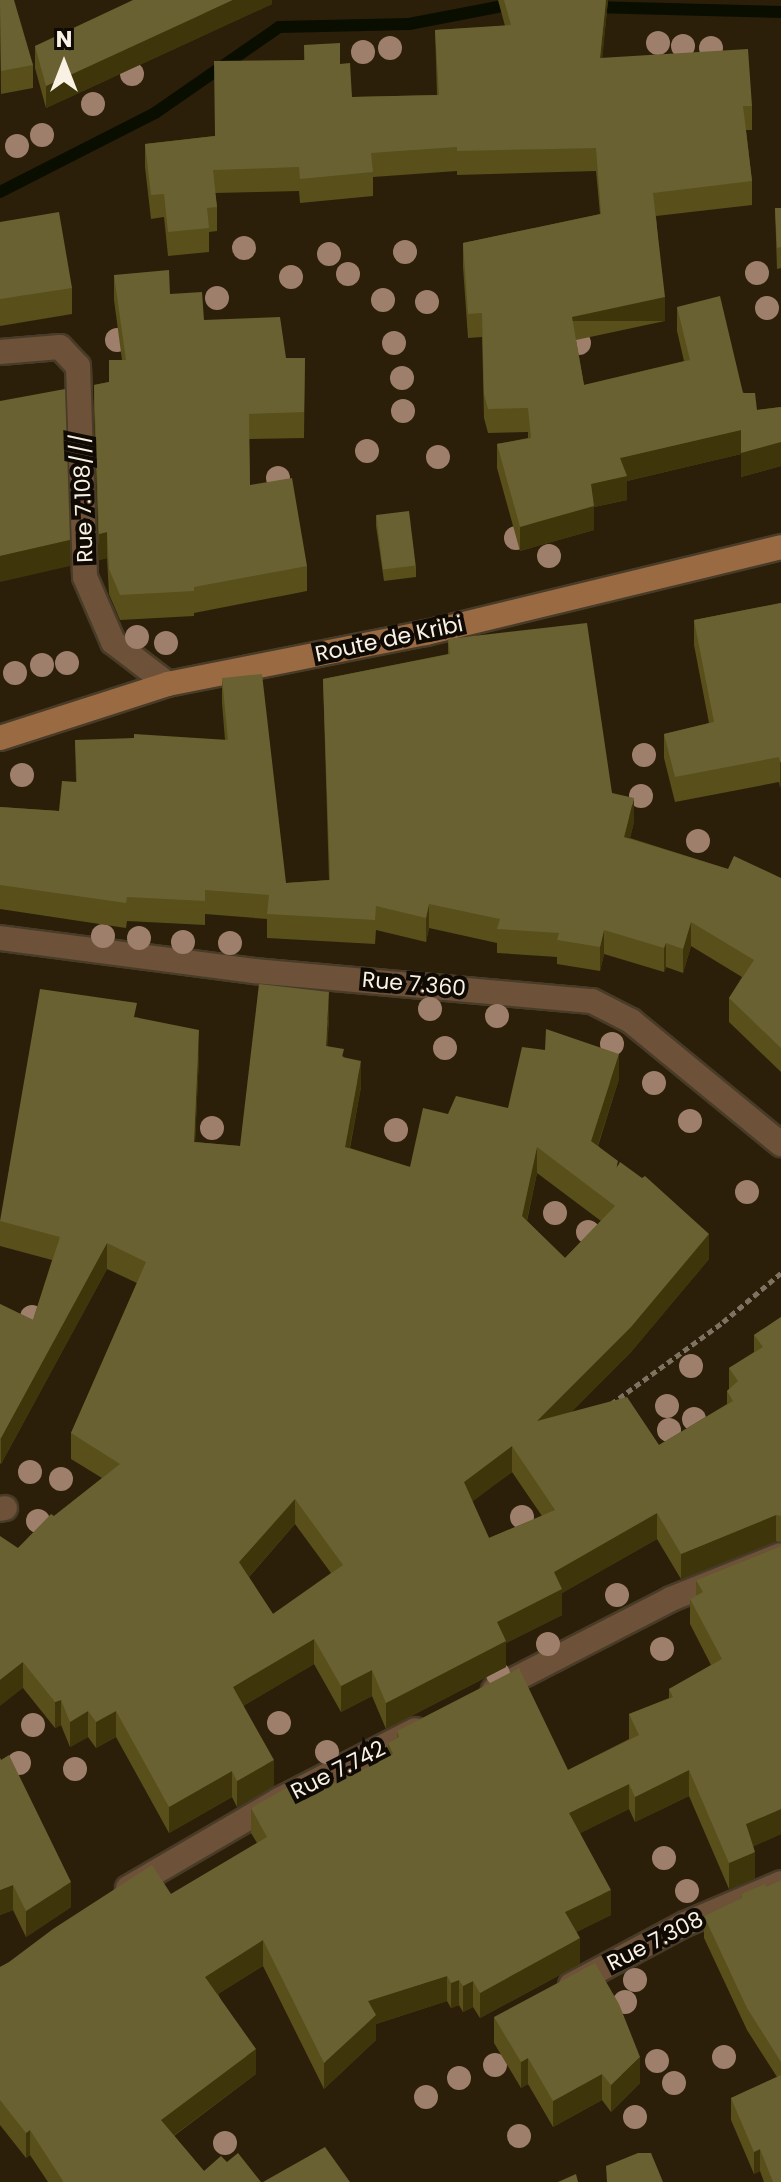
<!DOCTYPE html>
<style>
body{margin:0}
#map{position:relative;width:781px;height:2182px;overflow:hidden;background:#2b1f09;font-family:Poppins,sans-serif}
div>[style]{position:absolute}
.stream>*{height:12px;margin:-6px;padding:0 6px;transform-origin:6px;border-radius:6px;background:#0a0e00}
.path>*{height:5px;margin-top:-2.5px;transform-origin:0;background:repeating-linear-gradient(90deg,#7e7361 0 6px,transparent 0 10px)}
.roads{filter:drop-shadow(2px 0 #483c28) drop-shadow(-2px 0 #483c28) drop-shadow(0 2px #483c28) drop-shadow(0 -2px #483c28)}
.street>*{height:24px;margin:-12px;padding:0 12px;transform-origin:12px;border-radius:12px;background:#6e5139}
.secondary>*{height:24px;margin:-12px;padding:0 12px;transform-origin:12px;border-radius:12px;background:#9a6b43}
.trees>*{width:24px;height:24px;margin:-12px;border-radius:50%;background:#9e7f6b}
.wall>*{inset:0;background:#584f1b}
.shaded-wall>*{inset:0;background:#3f350b;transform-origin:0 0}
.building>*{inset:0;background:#696131;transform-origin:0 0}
span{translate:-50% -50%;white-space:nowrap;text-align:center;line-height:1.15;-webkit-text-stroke:8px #0f0a03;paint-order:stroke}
.street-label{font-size:22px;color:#f9f1e4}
.north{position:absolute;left:24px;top:24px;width:80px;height:80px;-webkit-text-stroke:6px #0f0a03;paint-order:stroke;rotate:0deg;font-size:22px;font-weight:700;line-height:32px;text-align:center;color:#f9f1e4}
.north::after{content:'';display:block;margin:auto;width:28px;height:36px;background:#f9f1e4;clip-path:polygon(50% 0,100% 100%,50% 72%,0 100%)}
</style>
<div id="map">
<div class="stream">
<i style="left:591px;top:7px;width:190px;rotate:1.5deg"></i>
<i style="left:0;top:192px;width:174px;rotate:-27deg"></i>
<i style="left:155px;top:113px;width:151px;rotate:-34.7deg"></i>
<i style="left:279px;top:27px;width:130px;rotate:-1.3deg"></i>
<i style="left:409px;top:24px;width:106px;rotate:-10.9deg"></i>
</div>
<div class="path">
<i style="left:611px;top:1404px;width:139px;rotate:-36.2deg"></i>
<i style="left:723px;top:1322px;width:76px;rotate:-40.2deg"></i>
</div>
<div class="roads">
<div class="street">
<i style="left:0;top:352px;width:60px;rotate:-4.8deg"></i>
<i style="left:60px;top:347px;width:26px;rotate:47deg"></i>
<i style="left:78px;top:366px;width:211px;rotate:88.1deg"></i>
<i style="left:85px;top:577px;width:71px;rotate:66.7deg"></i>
<i style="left:113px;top:642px;width:69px;rotate:37.4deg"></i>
<i style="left:0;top:938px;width:256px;rotate:7.4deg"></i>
<i style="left:254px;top:971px;width:339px;rotate:5.1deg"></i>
<i style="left:592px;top:1001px;width:44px;rotate:27.1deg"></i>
<i style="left:631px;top:1021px;width:194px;rotate:39.4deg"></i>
<i style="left:0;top:1509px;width:5px;rotate:-11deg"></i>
<i style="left:494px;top:1690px;width:199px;rotate:-27.2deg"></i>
<i style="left:671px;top:1599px;width:118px;rotate:-21.8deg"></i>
<i style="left:128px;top:1888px;width:175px;rotate:-30.2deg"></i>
<i style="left:279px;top:1800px;width:153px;rotate:-27.2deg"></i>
<i style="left:571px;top:1985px;width:129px;rotate:-28.2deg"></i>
<i style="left:685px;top:1924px;width:104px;rotate:-23.1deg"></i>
</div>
<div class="secondary">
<i style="left:0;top:738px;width:176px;rotate:-17.8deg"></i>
<i style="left:168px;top:684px;width:263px;rotate:-11.2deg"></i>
<i style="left:426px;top:633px;width:365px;rotate:-13.6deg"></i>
</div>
</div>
<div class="trees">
<i style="left:658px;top:43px"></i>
<i style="left:683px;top:46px"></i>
<i style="left:390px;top:48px"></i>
<i style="left:711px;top:48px"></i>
<i style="left:363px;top:52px"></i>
<i style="left:132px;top:74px"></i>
<i style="left:93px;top:104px"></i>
<i style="left:42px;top:135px"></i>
<i style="left:17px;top:146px"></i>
<i style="left:244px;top:248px"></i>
<i style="left:405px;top:252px"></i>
<i style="left:329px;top:254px"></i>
<i style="left:757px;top:273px"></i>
<i style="left:348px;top:274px"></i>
<i style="left:291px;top:277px"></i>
<i style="left:217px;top:298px"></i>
<i style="left:383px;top:300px"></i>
<i style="left:427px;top:302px"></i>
<i style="left:767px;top:308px"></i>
<i style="left:117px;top:340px"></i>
<i style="left:394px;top:343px"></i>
<i style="left:579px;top:343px"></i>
<i style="left:402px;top:378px"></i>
<i style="left:403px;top:411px"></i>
<i style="left:367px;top:451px"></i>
<i style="left:438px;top:457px"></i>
<i style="left:278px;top:478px"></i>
<i style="left:516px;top:538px"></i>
<i style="left:549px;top:556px"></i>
<i style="left:137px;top:637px"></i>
<i style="left:166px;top:643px"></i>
<i style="left:67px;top:663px"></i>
<i style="left:42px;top:665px"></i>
<i style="left:15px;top:673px"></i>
<i style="left:644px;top:755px"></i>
<i style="left:22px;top:775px"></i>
<i style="left:641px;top:796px"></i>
<i style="left:698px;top:841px"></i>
<i style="left:103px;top:936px"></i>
<i style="left:139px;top:938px"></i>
<i style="left:183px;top:942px"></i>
<i style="left:230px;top:943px"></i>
<i style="left:430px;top:1009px"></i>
<i style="left:497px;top:1016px"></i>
<i style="left:612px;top:1044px"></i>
<i style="left:445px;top:1048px"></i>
<i style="left:654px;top:1083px"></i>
<i style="left:690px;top:1121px"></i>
<i style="left:212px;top:1128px"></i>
<i style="left:396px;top:1130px"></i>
<i style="left:747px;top:1192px"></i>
<i style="left:555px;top:1213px"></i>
<i style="left:588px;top:1232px"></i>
<i style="left:32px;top:1317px"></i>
<i style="left:691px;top:1366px"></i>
<i style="left:667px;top:1406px"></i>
<i style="left:694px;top:1419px"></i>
<i style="left:669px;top:1430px"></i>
<i style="left:30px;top:1472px"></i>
<i style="left:61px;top:1479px"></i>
<i style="left:522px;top:1517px"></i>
<i style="left:38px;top:1521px"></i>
<i style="left:617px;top:1595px"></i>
<i style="left:548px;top:1644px"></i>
<i style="left:662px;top:1649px"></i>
<i style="left:498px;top:1674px"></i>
<i style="left:279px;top:1723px"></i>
<i style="left:33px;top:1725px"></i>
<i style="left:327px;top:1752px"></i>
<i style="left:19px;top:1763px"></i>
<i style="left:75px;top:1769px"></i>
<i style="left:664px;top:1858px"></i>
<i style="left:687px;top:1891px"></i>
<i style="left:635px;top:1980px"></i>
<i style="left:625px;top:2002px"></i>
<i style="left:724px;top:2057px"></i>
<i style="left:657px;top:2061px"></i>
<i style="left:495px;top:2065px"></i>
<i style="left:459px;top:2078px"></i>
<i style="left:674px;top:2083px"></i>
<i style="left:426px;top:2097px"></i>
<i style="left:635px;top:2117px"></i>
<i style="left:519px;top:2136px"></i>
<i style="left:225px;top:2143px"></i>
</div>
<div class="wall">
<i style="clip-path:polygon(0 0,33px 65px,33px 88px,1px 94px)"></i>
<i style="clip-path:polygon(272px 0,272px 4px,46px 108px,35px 68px,35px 46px)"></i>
<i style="clip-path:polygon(498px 0,608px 0,602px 58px,752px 106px,752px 130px,746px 130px,752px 181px,752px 205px,656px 216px,665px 321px,576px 340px,584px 385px,684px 361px,677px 331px,677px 307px,757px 410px,781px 407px,781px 466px,741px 477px,741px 454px,627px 481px,627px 500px,594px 507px,594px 530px,520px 551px,497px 468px,497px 444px,528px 438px,528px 432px,488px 433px,484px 418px,482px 337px,468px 338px,463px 267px,463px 243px,600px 214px,596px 171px,457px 175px,457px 171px,373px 177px,373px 196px,300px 203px,299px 191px,215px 193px,217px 207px,217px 231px,209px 232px,209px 252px,168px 256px,164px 217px,151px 219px,145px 167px,145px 144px,215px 136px,304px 60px,304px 45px,340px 64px,352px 97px,437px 95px,435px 30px,505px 26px)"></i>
<i style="clip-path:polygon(775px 208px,781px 208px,781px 268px,777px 269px)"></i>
<i style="clip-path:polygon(0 222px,72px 288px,72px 314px,0 326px)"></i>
<i style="clip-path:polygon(114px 275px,170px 294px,204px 320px,286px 358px,305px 358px,304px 438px,249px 439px,250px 485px,307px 566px,307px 591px,194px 613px,194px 616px,120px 620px,109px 594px,107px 558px,99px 560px,94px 410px,94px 385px,109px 382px,122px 360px,114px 300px)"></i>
<i style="clip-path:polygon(376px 515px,416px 566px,416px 577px,384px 581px,376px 526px)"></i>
<i style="clip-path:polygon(781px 603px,781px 787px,780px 787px,779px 782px,675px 802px,664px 758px,664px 734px,709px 723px,694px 645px,694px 620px)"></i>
<i style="clip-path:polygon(448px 639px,612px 793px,634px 822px,630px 838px,728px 869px,781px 878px,781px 1072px,729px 1022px,729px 998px,742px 977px,691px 946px,683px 973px,666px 967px,664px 972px,604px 954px,600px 971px,557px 964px,557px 957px,497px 953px,497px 943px,429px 928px,426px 942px,376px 930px,375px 944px,267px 938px,267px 919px,205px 914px,205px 925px,127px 921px,126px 928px,0 909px,0 807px,59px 811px,76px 782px,75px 740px,225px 740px,222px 703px,222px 678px,286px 883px,329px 880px,323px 679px,448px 654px)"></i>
<i style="clip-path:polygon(evenodd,137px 1017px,199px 1056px,195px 1142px,240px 1146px,329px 1018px,327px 1046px,344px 1057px,361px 1087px,350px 1148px,410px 1167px,448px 1114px,508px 1108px,619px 1079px,598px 1146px,709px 1259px,631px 1352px,571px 1412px,659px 1445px,727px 1404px,727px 1391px,729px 1389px,729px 1368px,754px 1352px,754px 1335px,781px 1317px,781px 1542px,776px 1541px,681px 1579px,657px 1539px,562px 1593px,562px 1615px,506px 1643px,506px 1667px,386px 1729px,372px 1696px,341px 1712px,314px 1664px,243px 1706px,274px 1786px,237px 1807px,232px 1797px,169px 1833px,116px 1737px,96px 1748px,88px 1737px,70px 1747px,61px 1725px,55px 1728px,23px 1688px,18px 1548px,54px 1516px,102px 1478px,71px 1459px,71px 1433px,137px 1283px,107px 1269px,1px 1464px,0 1463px,0 1304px,33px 1320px,52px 1260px,0 1246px,0 1221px,137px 1017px,537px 1173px,601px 1221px,565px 1258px,527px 1221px,537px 1173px,137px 1017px,512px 1472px,542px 1516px,489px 1538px,472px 1501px,512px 1472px,137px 1017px,295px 1524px,331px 1573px,273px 1614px,249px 1577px,295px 1524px)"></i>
<i style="clip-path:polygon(781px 1546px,781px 1834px,753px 1846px,755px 1878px,729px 1889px,689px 1796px,635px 1822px,629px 1809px,580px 1833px,611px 1915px,576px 1932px,580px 1964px,480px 2018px,473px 2007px,463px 2012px,459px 2005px,451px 2008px,447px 2001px,376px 2024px,376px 2040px,324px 2089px,263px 1966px,218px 1994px,256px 2074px,174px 2136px,204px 2171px,227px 2162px,261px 2182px,48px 2182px,30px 2155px,26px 2158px,0 2125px,0 1967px,171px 1894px,257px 1843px,251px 1833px,251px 1808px,293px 1794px,303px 1799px,388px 1757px,388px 1743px,397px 1738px,397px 1731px,568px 1770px,629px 1739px,629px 1714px,669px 1698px,669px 1689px,711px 1665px,690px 1624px,690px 1599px,696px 1596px,696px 1580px)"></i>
<i style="clip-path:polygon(0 1758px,71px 1907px,26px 1937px,13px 1910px,0 1915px)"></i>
<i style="clip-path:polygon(781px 1880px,781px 2182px,764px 2182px,760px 2171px,754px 2174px,731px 2120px,731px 2098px,777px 2077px,747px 2030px,704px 1938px,704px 1916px,741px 1899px,741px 1894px,766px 1887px)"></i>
<i style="clip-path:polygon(494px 2017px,640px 2083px,611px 2112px,602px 2100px,553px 2127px,528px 2084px,521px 2088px,494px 2043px)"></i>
</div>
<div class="shaded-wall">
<i style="clip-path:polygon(233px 0,272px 0,272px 4px,46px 108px,46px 86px)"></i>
<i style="clip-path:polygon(606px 0,608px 0,600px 82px,600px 58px)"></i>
<i style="left:665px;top:297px;width:24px;height:95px;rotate:90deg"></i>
<i style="clip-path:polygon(741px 430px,781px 442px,781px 466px,741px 477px,741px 454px,627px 481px,627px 500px,594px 507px,594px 530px,520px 551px,520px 527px,620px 458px)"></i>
<i style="clip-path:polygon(107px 532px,107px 558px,99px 560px,99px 534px)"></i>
<i style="clip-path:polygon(70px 540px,70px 566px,0 582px,0 556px)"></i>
<i style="left:780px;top:762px;width:1px;height:25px"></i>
<i style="clip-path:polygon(634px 798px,634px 822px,624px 861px,624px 837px)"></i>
<i style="clip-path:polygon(429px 904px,429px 928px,426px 942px,426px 918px)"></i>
<i style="clip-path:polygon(691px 922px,691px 946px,683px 973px,683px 949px)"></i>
<i style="clip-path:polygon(604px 930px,604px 954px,600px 971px,600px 947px)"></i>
<i style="clip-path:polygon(666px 943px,666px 967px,664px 972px,664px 948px)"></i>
<i style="clip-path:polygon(329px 992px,329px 1018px,326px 1071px,326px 1046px)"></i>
<i style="clip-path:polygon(199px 1030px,199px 1056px,194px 1168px,194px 1142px)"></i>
<i style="clip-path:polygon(619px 1054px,619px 1079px,591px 1166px,591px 1141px)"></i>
<i style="clip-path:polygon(361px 1061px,361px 1087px,345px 1172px,345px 1147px)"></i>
<i style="clip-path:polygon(537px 1147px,537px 1173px,522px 1242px,522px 1216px)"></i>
<i style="clip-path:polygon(709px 1234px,709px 1259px,631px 1352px,537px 1447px,537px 1421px)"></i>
<i style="clip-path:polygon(107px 1243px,107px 1269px,1px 1464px,1px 1438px)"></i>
<i style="clip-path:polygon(512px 1446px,512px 1472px,464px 1508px,464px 1482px)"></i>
<i style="clip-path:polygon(295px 1499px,295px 1524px,239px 1588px,239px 1562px)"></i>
<i style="clip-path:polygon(657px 1513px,657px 1539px,562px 1593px,562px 1615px,506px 1643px,506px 1667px,386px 1729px,386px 1703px,497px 1622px,554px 1572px)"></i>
<i style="clip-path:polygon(776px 1515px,776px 1541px,681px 1579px,681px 1554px)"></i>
<i style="clip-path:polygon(314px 1639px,314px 1664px,233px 1712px,233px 1687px)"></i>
<i style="clip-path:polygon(23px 1662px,23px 1688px,0 1706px,0 1680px)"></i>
<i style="clip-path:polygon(372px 1670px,372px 1696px,341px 1712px,341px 1686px)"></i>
<i style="clip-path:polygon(61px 1700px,61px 1725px,55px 1728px,55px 1702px)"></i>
<i style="clip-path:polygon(88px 1711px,88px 1737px,70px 1747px,70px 1722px)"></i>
<i style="clip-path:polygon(116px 1711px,116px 1737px,96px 1748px,96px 1722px)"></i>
<i style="clip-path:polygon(274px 1760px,274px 1786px,237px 1807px,237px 1781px)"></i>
<i style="clip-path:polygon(689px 1770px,689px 1796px,635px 1822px,635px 1797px)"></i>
<i style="clip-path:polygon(232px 1771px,232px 1797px,169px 1833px,169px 1807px)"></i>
<i style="clip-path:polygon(629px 1784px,629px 1809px,569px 1839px,569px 1813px)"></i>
<i style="clip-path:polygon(781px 1809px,781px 1834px,746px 1850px,746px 1824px)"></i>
<i style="clip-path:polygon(755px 1852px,755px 1878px,729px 1889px,729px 1863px)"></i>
<i style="clip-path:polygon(71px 1882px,71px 1907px,26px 1937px,26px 1911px)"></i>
<i style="clip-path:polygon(13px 1885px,13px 1910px,0 1915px,0 1890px)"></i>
<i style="clip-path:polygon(611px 1890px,611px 1915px,565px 1938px,565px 1912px)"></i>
<i style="clip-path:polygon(580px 1938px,580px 1964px,480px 2018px,480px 1993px)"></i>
<i style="clip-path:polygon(263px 1940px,263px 1966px,205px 2002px,205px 1977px)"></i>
<i style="clip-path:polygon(447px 1976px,447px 2001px,376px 2024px,376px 2040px,324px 2089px,324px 2063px,368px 2001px)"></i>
<i style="clip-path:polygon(459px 1980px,459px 2005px,451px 2008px,451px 1983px)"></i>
<i style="clip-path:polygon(473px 1981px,473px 2007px,463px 2012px,463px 1986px)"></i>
<i style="clip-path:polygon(256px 2049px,256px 2074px,161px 2145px,161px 2120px)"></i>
<i style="clip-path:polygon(640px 2057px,640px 2083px,611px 2112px,611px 2085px)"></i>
<i style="clip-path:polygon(528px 2058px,528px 2084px,521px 2088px,521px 2062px)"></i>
<i style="clip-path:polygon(602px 2074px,602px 2100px,553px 2127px,553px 2101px)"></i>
<i style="clip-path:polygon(30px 2130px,30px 2155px,26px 2158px,26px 2133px)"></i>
<i style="clip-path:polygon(760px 2149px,760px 2171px,754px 2174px,754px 2152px)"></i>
</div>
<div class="building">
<i style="clip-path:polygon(0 0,14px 0,33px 65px,1px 71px)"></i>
<i style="clip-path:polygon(133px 0,233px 0,46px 86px,35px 46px)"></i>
<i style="clip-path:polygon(504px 0,606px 0,600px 58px,748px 49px,752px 106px,743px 106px,752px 181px,653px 193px,665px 297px,572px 317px,584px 385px,690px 360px,677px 307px,720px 296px,743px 393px,755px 393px,757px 410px,781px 407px,781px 442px,741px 453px,741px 430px,620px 458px,627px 476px,591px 484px,594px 506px,520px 527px,497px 444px,531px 438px,528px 408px,488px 409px,484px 394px,482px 313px,468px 314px,463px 243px,601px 214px,596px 148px,457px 151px,457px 147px,371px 153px,373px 172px,300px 179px,299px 167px,213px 170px,217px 207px,207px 208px,209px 228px,168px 232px,164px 194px,151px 195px,145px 144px,215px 136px,214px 61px,305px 60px,304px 45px,340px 43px,340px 64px,350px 63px,352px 97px,439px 95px,435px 30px,511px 25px)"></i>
<i style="clip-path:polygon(775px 208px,781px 208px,781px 247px,777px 248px)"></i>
<i style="clip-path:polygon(59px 212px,72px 288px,0 299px,0 222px)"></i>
<i style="clip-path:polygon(169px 270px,170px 294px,202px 292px,204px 320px,280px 317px,286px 358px,305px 358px,304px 412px,249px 414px,250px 485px,292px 478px,307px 566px,194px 587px,194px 591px,120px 595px,109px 569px,107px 532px,99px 534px,94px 385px,109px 382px,109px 360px,126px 360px,114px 275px)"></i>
<i style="clip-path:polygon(65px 389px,70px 540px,0 556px,0 401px)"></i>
<i style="left:409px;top:511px;width:55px;height:33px;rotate:83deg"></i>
<i style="clip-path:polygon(781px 603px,781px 762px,780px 762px,779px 757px,675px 777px,664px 734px,714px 722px,694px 620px)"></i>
<i style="clip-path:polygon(587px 623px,612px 793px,634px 798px,624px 837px,728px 869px,734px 856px,781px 878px,781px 1048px,729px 998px,754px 960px,691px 922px,683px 949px,666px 943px,664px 948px,604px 930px,600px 947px,557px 940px,559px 933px,497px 929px,500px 919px,429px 904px,426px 918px,376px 906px,375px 920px,267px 914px,269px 895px,205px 890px,205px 901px,127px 897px,126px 903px,0 885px,0 807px,59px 811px,62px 781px,77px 782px,75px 740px,134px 738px,134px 734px,228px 740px,222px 678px,262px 674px,286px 883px,330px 880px,323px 679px,450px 654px,448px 639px)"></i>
<i style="clip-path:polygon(evenodd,259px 984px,329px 992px,326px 1046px,344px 1049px,342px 1057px,361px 1061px,345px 1147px,410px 1167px,423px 1108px,448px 1114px,456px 1096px,508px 1108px,522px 1047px,545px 1050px,546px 1029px,619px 1054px,591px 1141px,618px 1161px,616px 1169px,620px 1162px,642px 1178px,645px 1176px,709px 1234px,631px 1327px,537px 1421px,627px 1397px,659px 1445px,733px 1401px,727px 1391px,738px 1381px,729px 1368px,763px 1347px,754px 1335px,781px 1317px,781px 1516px,776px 1515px,681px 1554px,657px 1513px,554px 1572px,562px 1589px,497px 1622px,506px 1641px,386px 1703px,372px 1670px,341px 1686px,314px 1639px,233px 1687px,274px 1760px,237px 1781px,232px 1771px,169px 1807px,116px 1711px,96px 1722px,88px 1711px,70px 1722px,61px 1700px,55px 1702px,23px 1662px,0 1680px,0 1536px,18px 1548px,51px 1514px,54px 1516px,120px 1464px,71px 1433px,146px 1262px,107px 1243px,1px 1438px,0 1438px,0 1304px,33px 1320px,60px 1237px,0 1221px,40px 989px,137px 1003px,134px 1017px,199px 1030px,194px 1142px,240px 1146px,259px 984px,537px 1147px,615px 1206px,565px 1258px,522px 1216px,537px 1147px,259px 984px,512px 1446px,555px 1510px,489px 1538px,464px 1482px,512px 1446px,259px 984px,295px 1499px,343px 1565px,273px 1614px,239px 1562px,295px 1499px)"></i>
<i style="clip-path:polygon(781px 1546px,781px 1809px,746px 1824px,755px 1852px,729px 1863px,689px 1770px,635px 1797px,629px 1784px,569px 1813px,611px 1890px,565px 1912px,580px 1938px,480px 1993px,473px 1981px,463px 1986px,459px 1980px,451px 1983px,447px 1976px,368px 2001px,376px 2015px,324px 2063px,263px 1940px,205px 1977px,256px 2049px,161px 2120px,204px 2171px,221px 2156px,227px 2162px,238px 2153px,261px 2182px,62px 2182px,63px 2181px,30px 2130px,26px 2133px,0 2100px,0 1967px,9px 1962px,53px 1929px,152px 1865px,171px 1894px,267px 1837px,251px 1808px,288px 1787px,293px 1794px,298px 1791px,303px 1799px,393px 1754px,388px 1743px,399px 1737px,397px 1731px,519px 1668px,568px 1770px,639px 1735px,629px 1714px,673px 1697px,669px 1689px,722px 1659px,690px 1599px,703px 1592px,696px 1580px)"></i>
<i style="clip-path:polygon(9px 1755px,71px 1882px,26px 1911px,13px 1885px,0 1890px,0 1758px,1px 1760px)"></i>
<i style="clip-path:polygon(781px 1880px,781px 2062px,747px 2008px,704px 1916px,742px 1898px,741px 1894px,765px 1884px,766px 1887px)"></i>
<i style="clip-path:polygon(595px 1963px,619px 2004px,640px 2057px,611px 2085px,602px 2074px,553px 2101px,528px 2058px,521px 2062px,494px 2017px)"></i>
<i style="clip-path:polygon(781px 2075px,781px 2182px,773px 2182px,760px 2149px,754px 2152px,731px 2098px)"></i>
<i style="clip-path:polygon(325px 2147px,350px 2182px,263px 2182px)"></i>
<i style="clip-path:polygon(638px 2153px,651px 2153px,663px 2182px,607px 2182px,606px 2166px)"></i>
<i style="clip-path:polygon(576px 2174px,578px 2182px,558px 2182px)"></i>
</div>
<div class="street-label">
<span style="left:83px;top:498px;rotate:-92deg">Rue 7.108///</span>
<span style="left:389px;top:639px;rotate:-12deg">Route de Kribi</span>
<span style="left:414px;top:984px;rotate:5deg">Rue 7.360</span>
<span style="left:338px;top:1770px;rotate:-27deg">Rue 7.742</span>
<span style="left:655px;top:1941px;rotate:-27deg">Rue 7.308</span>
</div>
<div class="north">N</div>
</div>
